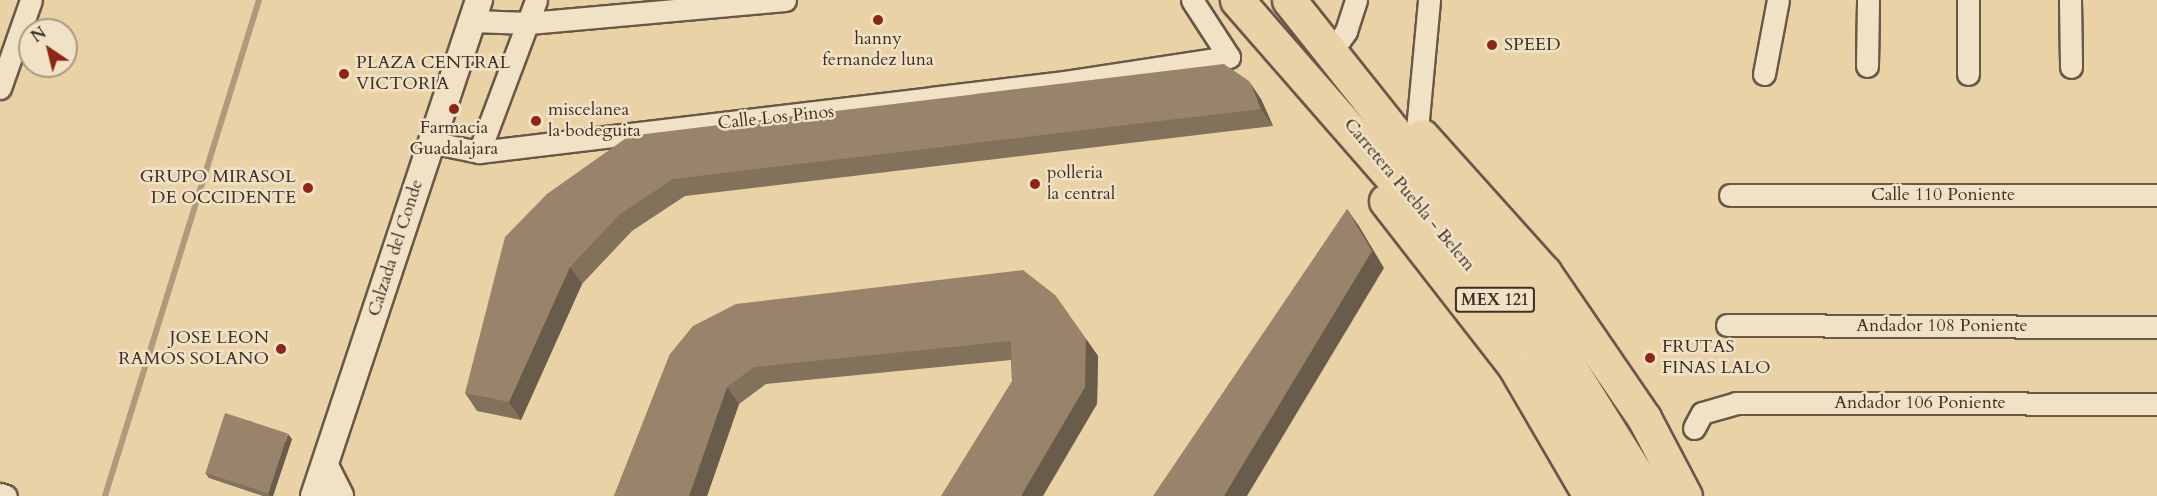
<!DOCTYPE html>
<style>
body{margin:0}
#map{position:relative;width:2157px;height:496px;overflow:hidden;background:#ead2a7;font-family:Cardo,serif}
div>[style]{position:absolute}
.stream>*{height:6px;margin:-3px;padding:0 3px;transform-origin:3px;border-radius:3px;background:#af9b7c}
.roads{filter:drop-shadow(2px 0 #685848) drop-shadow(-2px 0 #685848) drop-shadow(0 2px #685848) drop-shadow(0 -2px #685848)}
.minor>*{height:21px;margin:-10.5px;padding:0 10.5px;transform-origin:10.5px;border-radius:10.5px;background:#f1e2c6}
.tertiary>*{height:26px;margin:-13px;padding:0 13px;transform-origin:13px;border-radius:13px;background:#f1e2c6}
.primary>*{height:33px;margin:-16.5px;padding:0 16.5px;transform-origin:16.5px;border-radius:16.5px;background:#ead2a7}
.wall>*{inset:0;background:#82725b}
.shaded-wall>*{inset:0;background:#6a5c4a}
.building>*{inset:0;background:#97846a;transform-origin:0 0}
.dots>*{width:16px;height:16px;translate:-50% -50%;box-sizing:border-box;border:3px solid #f1e2c6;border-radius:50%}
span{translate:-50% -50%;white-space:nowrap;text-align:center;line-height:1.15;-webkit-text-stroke:5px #f1e2c6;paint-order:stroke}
.shield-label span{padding:2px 4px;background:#f1e2c6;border:2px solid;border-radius:4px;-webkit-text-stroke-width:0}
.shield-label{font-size:16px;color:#3d2f28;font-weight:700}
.poi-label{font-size:18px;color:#3d2f28}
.left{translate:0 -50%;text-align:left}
.right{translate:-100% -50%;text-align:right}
.street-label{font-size:18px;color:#3d2f28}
.north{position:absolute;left:18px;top:18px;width:60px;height:60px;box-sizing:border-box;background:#f1e2c6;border:2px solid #a99a87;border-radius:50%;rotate:325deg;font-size:16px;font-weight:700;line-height:24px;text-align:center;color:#3d2f28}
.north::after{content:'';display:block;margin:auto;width:21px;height:27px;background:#8f2418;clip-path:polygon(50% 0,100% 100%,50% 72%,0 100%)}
</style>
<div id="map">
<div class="stream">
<i style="left:105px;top:496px;width:519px;rotate:-72.75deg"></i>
</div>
<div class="roads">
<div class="minor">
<i style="left:1968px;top:0;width:74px;rotate:90deg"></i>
<i style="left:2070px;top:0;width:67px;rotate:89.1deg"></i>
<i style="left:472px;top:21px;width:57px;rotate:2deg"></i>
<i style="left:529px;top:23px;width:257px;rotate:-5.1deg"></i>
<i style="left:1331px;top:52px;width:26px;rotate:-54deg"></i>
<i style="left:1346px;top:31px;width:33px;rotate:-72deg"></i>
<i style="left:1867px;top:66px;width:66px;rotate:-89.1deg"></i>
<i style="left:1764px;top:74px;width:75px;rotate:-79.3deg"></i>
<i style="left:0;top:88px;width:93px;rotate:-70.6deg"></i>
<i style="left:1417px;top:130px;width:131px;rotate:-84.7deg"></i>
<i style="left:430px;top:142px;width:50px;rotate:11.5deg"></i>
<i style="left:479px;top:152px;width:590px;rotate:-6.81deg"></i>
<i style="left:1065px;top:82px;width:166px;rotate:-8.7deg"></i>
<i style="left:1229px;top:57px;width:68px;rotate:-123deg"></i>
<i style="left:479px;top:152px;width:162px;rotate:-69.4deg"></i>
<i style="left:1730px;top:195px;width:427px"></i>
<i style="left:1727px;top:325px;width:430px;rotate:0.3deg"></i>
<i style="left:1694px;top:428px;width:17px;rotate:-62deg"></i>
<i style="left:1702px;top:413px;width:35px;rotate:-16deg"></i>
<i style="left:1736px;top:403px;width:421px;rotate:0.1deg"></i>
<i style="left:0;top:494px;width:6px;rotate:18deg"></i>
</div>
<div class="tertiary">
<i style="left:326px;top:468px;width:31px;rotate:63deg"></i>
<i style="left:314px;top:496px;width:523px;rotate:-71.6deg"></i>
</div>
<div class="primary">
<i style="left:1237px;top:0;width:362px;rotate:48.9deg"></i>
<i style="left:1475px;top:273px;width:182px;rotate:54.8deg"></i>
<i style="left:1580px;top:422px;width:84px;rotate:61.6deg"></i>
<i style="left:1289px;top:0;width:382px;rotate:51.5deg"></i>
<i style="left:1527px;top:299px;width:232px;rotate:58deg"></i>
<i style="left:1422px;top:136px;width:183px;rotate:48.1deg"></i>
<i style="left:1544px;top:272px;width:177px;rotate:55.6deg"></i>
<i style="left:1644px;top:418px;width:88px;rotate:62.3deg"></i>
<i style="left:1386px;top:201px;width:210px;rotate:52.1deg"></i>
<i style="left:1515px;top:367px;width:149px;rotate:59.8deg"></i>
</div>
</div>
<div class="wall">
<i style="clip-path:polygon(1261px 99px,1273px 126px,685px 196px,632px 231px,582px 284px,521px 420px,477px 411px,465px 393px,547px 194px)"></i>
<i style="clip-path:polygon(1055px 295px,1098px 356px,1097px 404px,1012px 381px,1011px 360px,766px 384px,739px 404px,707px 496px,614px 496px,670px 354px)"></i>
<i style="clip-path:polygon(292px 439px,273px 496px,263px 496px,209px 478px,205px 473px)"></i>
</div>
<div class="shaded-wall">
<i style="clip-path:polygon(1249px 81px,1261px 99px,1273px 126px,1261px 109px)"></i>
<i style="clip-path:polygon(1347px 209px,1359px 226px,1384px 268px,1247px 496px,1224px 496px)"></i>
<i style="clip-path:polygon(570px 267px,582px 284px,521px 420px,509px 402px)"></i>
<i style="clip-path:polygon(1086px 339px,1098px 356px,1097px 404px,1043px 496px,1021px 496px)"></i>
<i style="clip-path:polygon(727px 387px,739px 404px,707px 496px,689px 496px)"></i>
<i style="clip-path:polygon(288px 434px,292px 439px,273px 496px,270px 496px,268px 494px)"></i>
</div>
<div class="building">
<i style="clip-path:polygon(1224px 64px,1249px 81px,1261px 109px,673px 179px,620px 214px,570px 267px,509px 402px,465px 393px,505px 237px,547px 194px,629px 136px)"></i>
<i style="clip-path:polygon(1347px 209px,1372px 251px,1224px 496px,1153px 496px)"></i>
<i style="clip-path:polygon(1023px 270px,1055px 295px,1086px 339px,1085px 387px,1021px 496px,941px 496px,1012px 381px,1011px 341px,754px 367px,727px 387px,689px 496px,614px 496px,670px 354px,693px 326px,736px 304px)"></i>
<i style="left:225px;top:413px;width:66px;height:63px;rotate:18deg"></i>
</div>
<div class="dots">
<i style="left:878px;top:20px;background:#8f2418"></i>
<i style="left:1492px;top:45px;background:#8f2418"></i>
<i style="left:344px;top:74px;background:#8f2418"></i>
<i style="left:454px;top:109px;background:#8f2418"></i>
<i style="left:536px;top:121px;background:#8f2418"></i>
<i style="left:1035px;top:184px;background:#8f2418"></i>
<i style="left:308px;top:188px;background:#8f2418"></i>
<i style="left:281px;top:349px;background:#8f2418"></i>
<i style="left:1650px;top:358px;background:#8f2418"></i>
</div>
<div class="shield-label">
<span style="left:1495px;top:300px">MEX 121</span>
</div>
<div class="poi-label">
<span style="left:878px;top:50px">hanny<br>fernandez luna</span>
<span class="left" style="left:1504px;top:45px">SPEED</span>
<span class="left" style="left:356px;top:74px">PLAZA CENTRAL<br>VICTORIA</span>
<span class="left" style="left:548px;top:121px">miscelanea<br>la bodeguita</span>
<span style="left:454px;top:139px">Farmacia<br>Guadalajara</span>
<span class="left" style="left:1047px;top:184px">polleria<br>la central</span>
<span class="right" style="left:296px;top:188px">GRUPO MIRASOL<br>DE OCCIDENTE</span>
<span class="right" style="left:269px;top:349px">JOSE LEON<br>RAMOS SOLANO</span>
<span class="left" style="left:1662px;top:358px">FRUTAS<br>FINAS LALO</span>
</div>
<div class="street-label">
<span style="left:776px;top:118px;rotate:-6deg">Calle Los Pinos</span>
<span style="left:1409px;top:195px;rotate:50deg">Carretera Puebla - Belem</span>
<span style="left:1943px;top:195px">Calle 110 Poniente</span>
<span style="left:396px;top:248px;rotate:-72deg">Calzada del Conde</span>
<span style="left:1942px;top:326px">Andador 108 Poniente</span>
<span style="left:1920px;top:403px">Andador 106 Poniente</span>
</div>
<div class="north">N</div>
</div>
